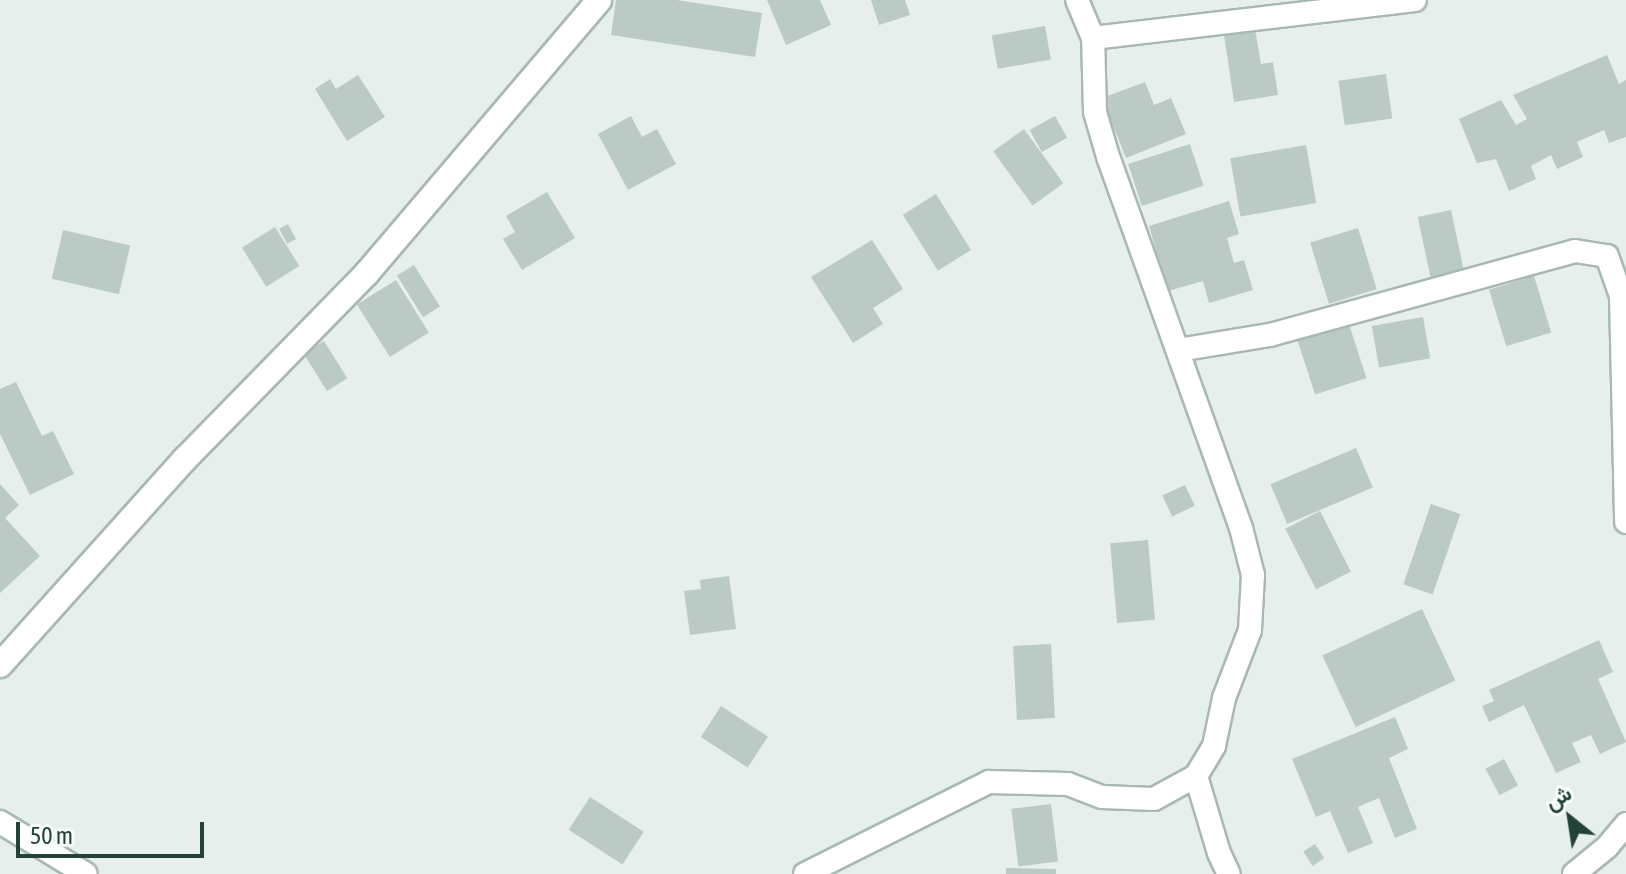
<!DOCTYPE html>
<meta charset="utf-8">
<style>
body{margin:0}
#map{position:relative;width:1626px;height:874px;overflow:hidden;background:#e6efeb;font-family:"Asap Condensed",Vazirmatn,sans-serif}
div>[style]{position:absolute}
.building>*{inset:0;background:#bbcac4;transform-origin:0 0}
.roads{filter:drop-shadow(2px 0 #a8b8b2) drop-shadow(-2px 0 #a8b8b2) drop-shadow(0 2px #a8b8b2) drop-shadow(0 -2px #a8b8b2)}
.minor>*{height:22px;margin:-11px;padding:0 11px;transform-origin:11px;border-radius:11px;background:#fff}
.secondary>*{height:24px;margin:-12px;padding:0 12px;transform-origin:12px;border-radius:12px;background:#fff}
span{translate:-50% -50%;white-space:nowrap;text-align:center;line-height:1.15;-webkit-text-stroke:6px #f7fbf9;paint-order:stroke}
.north{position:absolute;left:1530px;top:778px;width:80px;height:80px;-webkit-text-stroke:6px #f7fbf9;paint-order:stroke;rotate:330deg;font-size:22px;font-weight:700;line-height:32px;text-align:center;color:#24423a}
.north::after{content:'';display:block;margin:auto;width:28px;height:36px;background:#24423a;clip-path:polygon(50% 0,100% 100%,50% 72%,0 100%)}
.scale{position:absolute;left:16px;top:822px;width:188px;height:36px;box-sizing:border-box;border:4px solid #24423a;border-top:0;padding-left:10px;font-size:24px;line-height:28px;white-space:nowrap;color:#24423a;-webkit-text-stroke:6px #f7fbf9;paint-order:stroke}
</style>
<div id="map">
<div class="building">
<i style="clip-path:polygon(616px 0,677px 0,762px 13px,755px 57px,611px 35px)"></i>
<i style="clip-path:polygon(767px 0,820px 0,831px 25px,786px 45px)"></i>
<i style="clip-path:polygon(871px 0,905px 0,910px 15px,879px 25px)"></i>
<i style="clip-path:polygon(1254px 23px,1261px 64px,1273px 62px,1278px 95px,1234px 102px,1223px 28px)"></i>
<i style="left:1045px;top:26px;width:34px;height:54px;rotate:80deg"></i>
<i style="clip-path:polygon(1607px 55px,1619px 84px,1626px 80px,1626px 137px,1609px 143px,1604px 130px,1577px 142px,1583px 157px,1557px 169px,1551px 155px,1531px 166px,1536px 179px,1509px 191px,1496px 159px,1477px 163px,1459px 119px,1501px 100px,1516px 125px,1527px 119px,1513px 95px)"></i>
<i style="left:1386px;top:74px;width:45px;height:48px;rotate:82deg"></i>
<i style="clip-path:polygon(358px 75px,385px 117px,347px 141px,315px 89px,330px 79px,336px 89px)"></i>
<i style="clip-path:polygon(1145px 82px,1154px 105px,1171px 98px,1186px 134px,1126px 158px,1102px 98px)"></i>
<i style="clip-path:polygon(631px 116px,642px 137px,657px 129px,676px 164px,628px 190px,598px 134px)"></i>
<i style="left:1055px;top:116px;width:25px;height:29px;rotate:61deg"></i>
<i style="left:1024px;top:129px;width:67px;height:38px;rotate:54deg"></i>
<i style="left:1190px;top:144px;width:44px;height:65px;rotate:72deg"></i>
<i style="left:1306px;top:145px;width:59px;height:77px;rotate:80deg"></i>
<i style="clip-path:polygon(547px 192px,575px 238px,522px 270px,503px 239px,515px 232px,506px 216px)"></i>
<i style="left:936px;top:194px;width:66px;height:39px;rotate:58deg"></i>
<i style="clip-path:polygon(1229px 201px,1239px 234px,1227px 238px,1234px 263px,1244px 260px,1253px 290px,1209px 303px,1203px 281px,1168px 291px,1149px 226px)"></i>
<i style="left:1451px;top:210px;width:67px;height:34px;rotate:78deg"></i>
<i style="left:288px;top:224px;width:17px;height:10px;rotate:62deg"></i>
<i style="left:275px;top:227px;width:46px;height:39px;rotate:58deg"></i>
<i style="left:1358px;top:228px;width:64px;height:50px;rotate:73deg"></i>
<i style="left:63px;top:230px;width:69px;height:50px;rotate:13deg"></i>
<i style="clip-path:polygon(872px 240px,903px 289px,873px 308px,883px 324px,853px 343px,811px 277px)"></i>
<i style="left:414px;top:265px;width:49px;height:20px;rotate:58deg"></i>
<i style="left:1534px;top:276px;width:59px;height:47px;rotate:73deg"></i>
<i style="left:396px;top:280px;width:62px;height:46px;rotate:58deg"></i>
<i style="left:1423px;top:317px;width:42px;height:52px;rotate:80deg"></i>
<i style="left:1347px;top:318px;width:63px;height:54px;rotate:72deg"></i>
<i style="left:324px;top:341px;width:44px;height:24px;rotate:58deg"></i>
<i style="clip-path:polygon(16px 382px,42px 436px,53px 431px,74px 474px,30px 495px,0 434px,0 389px)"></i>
<i style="left:1356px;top:448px;width:43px;height:93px;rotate:67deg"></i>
<i style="clip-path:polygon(0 484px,19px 505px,5px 518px,40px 556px,0 593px)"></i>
<i style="left:1185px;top:485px;width:23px;height:25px;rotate:65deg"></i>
<i style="left:1431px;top:504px;width:31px;height:85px;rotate:19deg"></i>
<i style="left:1320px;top:511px;width:68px;height:39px;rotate:63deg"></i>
<i style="left:1148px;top:540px;width:80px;height:38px;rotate:85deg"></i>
<i style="clip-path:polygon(729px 576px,736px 629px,690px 635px,684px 591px,701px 589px,700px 580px)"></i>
<i style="left:1422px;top:609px;width:79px;height:110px;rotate:65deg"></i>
<i style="clip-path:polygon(1599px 640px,1613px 672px,1598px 679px,1626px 742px,1600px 754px,1591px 735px,1572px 743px,1581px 762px,1556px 773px,1524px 705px,1489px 722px,1482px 706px,1494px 701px,1489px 690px)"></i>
<i style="left:1051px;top:644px;width:74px;height:38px;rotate:87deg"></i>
<i style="left:721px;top:706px;width:56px;height:37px;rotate:33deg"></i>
<i style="clip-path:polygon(1395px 717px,1408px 749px,1389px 758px,1417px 829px,1395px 838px,1379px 798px,1358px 807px,1373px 843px,1348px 853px,1330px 811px,1316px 817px,1292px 759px)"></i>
<i style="left:1504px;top:759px;width:30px;height:21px;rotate:62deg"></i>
<i style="left:590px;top:797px;width:64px;height:39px;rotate:33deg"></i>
<i style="left:1051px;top:804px;width:58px;height:40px;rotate:83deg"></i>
<i style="left:1315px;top:844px;width:17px;height:14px;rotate:57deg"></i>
<i style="clip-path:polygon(1006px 868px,1056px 869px,1056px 874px,1006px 874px)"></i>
</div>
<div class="roads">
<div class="minor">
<i style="left:1093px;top:38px;width:324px;rotate:-6.7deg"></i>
<i style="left:1178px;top:350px;width:93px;rotate:-9.3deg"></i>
<i style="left:1270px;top:335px;width:316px;rotate:-15.4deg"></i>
<i style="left:1575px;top:251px;width:32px;rotate:9deg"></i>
<i style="left:1607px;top:256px;width:42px;rotate:70.7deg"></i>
<i style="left:1621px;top:296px;width:226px;rotate:88.7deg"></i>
<i style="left:1196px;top:776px;width:80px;rotate:73.4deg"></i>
<i style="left:1219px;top:853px;width:23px;rotate:65deg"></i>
<i style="left:0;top:822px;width:100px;rotate:31.2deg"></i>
<i style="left:805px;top:874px;width:206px;rotate:-26.6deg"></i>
<i style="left:989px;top:782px;width:79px;rotate:1.5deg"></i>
<i style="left:1068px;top:784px;width:36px;rotate:21deg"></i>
<i style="left:1102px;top:797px;width:52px;rotate:2.2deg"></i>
<i style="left:1154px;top:799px;width:48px;rotate:-28.7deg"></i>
<i style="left:1196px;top:776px;width:35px;rotate:-59deg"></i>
<i style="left:1214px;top:746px;width:49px;rotate:-78.2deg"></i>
<i style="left:1224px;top:698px;width:73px;rotate:-69.1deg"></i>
<i style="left:1250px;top:630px;width:55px;rotate:-86.9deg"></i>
<i style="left:1253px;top:575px;width:49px;rotate:-104.3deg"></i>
<i style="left:1241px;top:528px;width:391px;rotate:-109.7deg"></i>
<i style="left:1109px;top:160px;width:50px;rotate:-106.3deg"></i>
<i style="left:1095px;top:112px;width:74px;rotate:-91.5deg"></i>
<i style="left:1093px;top:38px;width:41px;rotate:-112.8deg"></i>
<i style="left:1574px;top:874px;width:43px;rotate:-39.3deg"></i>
<i style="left:1607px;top:847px;width:30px;rotate:-50deg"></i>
</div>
<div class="secondary">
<i style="left:0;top:665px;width:277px;rotate:-48.1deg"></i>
<i style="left:185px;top:459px;width:260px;rotate:-45.6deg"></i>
<i style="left:367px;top:273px;width:358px;rotate:-49.6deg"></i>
</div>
</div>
<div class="north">ش</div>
<div class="scale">50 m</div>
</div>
